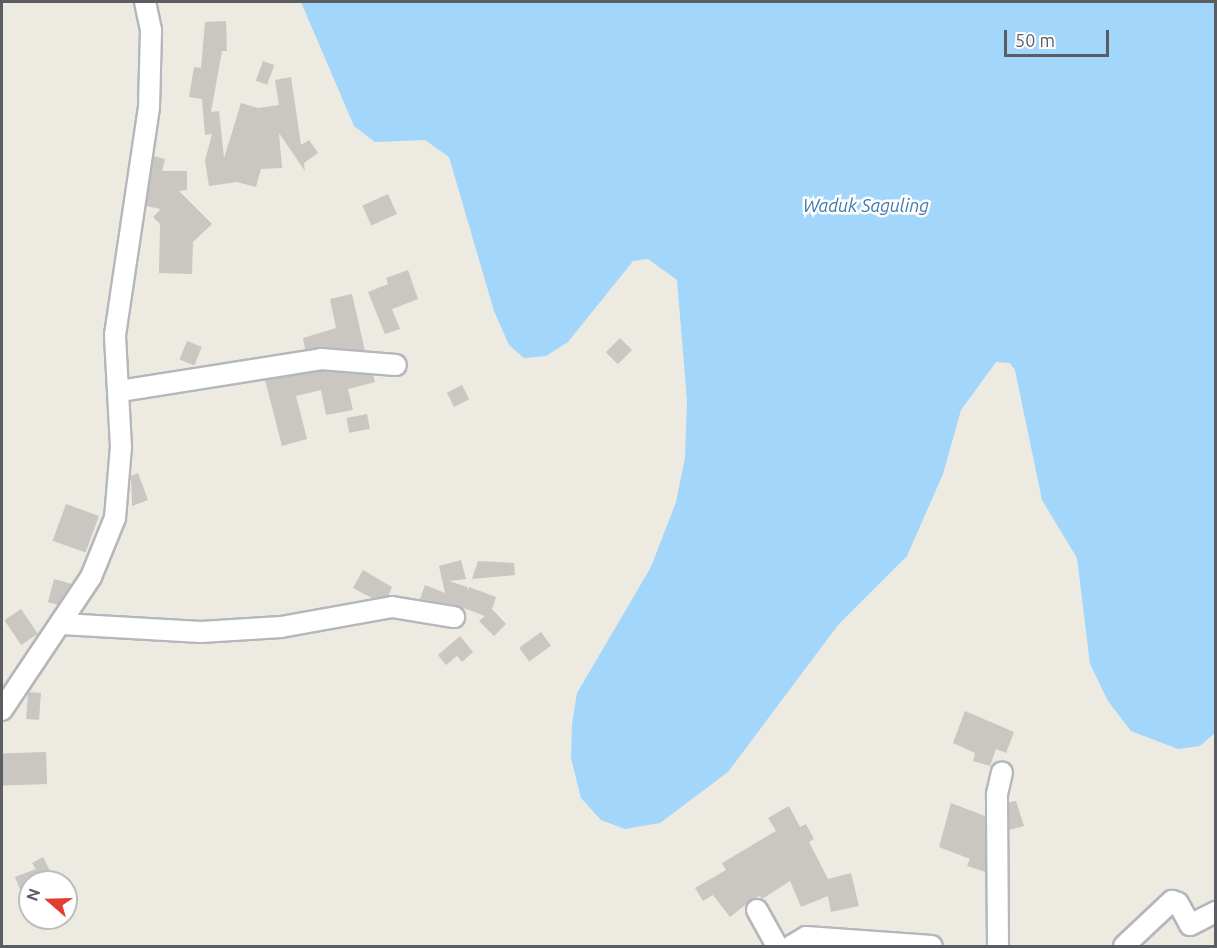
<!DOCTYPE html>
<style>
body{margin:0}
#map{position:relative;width:1217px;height:948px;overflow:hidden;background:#eceae1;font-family:Ubuntu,sans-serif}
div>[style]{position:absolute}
.water>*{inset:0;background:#a2d6fb}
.building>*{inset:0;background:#cac6c1;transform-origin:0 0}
.roads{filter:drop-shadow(2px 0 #b4b7bb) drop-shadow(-2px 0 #b4b7bb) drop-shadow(0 2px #b4b7bb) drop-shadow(0 -2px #b4b7bb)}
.minor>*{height:20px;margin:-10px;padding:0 10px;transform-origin:10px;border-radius:10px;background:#fff}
span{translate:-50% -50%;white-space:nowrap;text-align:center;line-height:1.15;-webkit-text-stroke:5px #fff;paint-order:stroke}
.water-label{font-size:18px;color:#4177ac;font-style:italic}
.frame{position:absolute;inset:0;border:3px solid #5a5d62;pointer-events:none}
.north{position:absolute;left:18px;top:870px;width:60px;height:60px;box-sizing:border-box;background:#fff;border:2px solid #bdbec0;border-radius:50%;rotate:290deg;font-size:16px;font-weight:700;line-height:24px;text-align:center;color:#5a5d62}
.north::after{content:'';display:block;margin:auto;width:21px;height:27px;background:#e23d32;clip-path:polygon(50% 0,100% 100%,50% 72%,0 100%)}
.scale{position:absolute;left:1004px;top:30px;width:105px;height:27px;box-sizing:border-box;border:3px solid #5a5d62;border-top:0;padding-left:8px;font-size:18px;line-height:21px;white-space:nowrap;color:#5a5d62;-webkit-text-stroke:4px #fff;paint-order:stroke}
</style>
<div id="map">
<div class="water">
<i style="clip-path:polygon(301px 2px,1215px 2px,1215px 733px,1200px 746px,1178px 749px,1131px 731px,1108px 701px,1090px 664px,1077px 558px,1042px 500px,1015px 370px,1010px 363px,996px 362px,961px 410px,943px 474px,907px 556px,838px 625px,728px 772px,660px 823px,625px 829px,601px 820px,581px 798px,571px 758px,572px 724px,577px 693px,651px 567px,676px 502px,685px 458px,687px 401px,677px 280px,648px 259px,633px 261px,568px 342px,546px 356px,524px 358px,509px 345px,494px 311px,449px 157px,425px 140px,375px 142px,354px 126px)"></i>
</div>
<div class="building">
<i style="clip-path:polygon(226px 21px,227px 51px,222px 51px,211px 112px,219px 111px,224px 158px,241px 103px,258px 108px,279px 105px,275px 80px,291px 77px,301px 145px,309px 140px,318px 153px,304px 163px,305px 171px,279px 133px,282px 168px,261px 169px,256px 187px,237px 182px,209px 186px,205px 161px,212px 134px,205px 135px,202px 99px,189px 97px,194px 67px,201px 68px,205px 22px)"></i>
<i style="left:263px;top:61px;width:12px;height:21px;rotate:20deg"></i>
<i style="clip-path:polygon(154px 156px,165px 159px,162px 171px,187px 171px,187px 190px,179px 191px,212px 224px,193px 242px,192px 274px,159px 273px,160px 224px,153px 217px,161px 209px,146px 206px)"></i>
<i style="left:388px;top:194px;width:22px;height:28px;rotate:66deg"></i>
<i style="clip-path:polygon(408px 270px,418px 299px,392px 309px,400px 329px,385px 334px,368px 292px,388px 284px,386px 278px)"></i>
<i style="clip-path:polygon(352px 294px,365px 351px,305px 349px,303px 338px,336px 328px,330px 299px)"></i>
<i style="left:620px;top:338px;width:17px;height:20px;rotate:45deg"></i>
<i style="left:187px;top:341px;width:16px;height:20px;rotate:22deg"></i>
<i style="clip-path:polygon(321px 371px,373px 375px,375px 382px,348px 389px,353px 410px,326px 415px,321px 390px,296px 396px,307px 439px,282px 446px,265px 380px)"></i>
<i style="left:462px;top:385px;width:16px;height:17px;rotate:63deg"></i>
<i style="left:367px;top:414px;width:15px;height:21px;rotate:79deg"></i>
<i style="clip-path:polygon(138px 473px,148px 500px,132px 506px,131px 476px)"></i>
<i style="left:66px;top:504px;width:35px;height:39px;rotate:20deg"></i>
<i style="clip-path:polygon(461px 560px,466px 579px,449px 581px,467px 587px,468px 591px,469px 587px,496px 597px,492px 609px,506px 624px,494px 636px,479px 621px,485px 616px,456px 605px,420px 599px,425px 585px,445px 593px,439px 566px)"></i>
<i style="clip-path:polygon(478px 561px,514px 563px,515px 575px,472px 579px)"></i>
<i style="clip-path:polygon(363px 570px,392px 587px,388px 596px,372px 598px,353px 588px)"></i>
<i style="clip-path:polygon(54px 579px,72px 584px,58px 605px,48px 602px)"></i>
<i style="left:21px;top:609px;width:30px;height:20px;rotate:56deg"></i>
<i style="left:541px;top:632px;width:17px;height:27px;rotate:54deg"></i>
<i style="clip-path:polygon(460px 636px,473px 652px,462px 662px,457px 656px,446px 665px,438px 655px)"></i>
<i style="left:28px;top:692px;width:13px;height:27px;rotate:4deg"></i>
<i style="clip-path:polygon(965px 711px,1014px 732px,1006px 753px,996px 749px,990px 766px,973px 761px,975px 753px,953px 743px)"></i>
<i style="left:46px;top:752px;width:32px;height:44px;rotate:88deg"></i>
<i style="clip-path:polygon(1016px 801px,1024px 826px,1009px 830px,1009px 802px)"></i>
<i style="clip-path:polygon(951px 803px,985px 816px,986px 872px,967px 866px,970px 859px,939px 847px)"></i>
<i style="clip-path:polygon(789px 806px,800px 827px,806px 824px,814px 839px,809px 842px,828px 879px,851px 873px,859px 906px,831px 912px,828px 896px,801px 907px,790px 881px,762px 899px,760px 896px,751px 900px,730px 917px,713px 895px,703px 901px,695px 888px,726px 870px,722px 863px,776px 831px,768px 818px)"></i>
<i style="clip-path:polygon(43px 857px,56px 882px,30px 882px,29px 912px,15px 877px,36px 869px,32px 863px)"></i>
</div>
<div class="roads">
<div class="minor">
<i style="left:120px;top:391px;width:204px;rotate:-9deg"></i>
<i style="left:321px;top:359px;width:75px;rotate:4.6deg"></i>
<i style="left:62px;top:624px;width:139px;rotate:3.3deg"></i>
<i style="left:201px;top:632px;width:80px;rotate:-3.6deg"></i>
<i style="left:281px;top:627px;width:113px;rotate:-10.2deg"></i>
<i style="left:392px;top:607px;width:63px;rotate:9.2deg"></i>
<i style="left:2px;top:710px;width:160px;rotate:-56.2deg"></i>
<i style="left:91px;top:577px;width:64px;rotate:-67.9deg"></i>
<i style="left:115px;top:518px;width:71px;rotate:-85.2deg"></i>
<i style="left:121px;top:447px;width:112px;rotate:-93.1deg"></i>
<i style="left:115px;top:335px;width:231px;rotate:-81.5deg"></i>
<i style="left:149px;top:107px;width:77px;rotate:-88.5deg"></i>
<i style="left:151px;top:30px;width:29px;rotate:-102deg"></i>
<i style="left:757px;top:910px;width:41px;rotate:60.9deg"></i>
<i style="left:791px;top:946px;width:17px;rotate:-31deg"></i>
<i style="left:806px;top:937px;width:126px;rotate:4.1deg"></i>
<i style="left:998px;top:946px;width:152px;rotate:-90.4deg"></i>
<i style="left:997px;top:794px;width:22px;rotate:-77deg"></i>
<i style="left:1124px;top:946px;width:66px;rotate:-43.2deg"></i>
<i style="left:1172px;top:901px;width:6px;rotate:18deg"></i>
<i style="left:1178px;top:903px;width:25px;rotate:61deg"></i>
<i style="left:1190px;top:925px;width:29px;rotate:-27deg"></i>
</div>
</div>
<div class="water-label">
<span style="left:866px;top:205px">Waduk Saguling</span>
</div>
<div class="frame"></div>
<div class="north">N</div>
<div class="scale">50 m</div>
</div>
